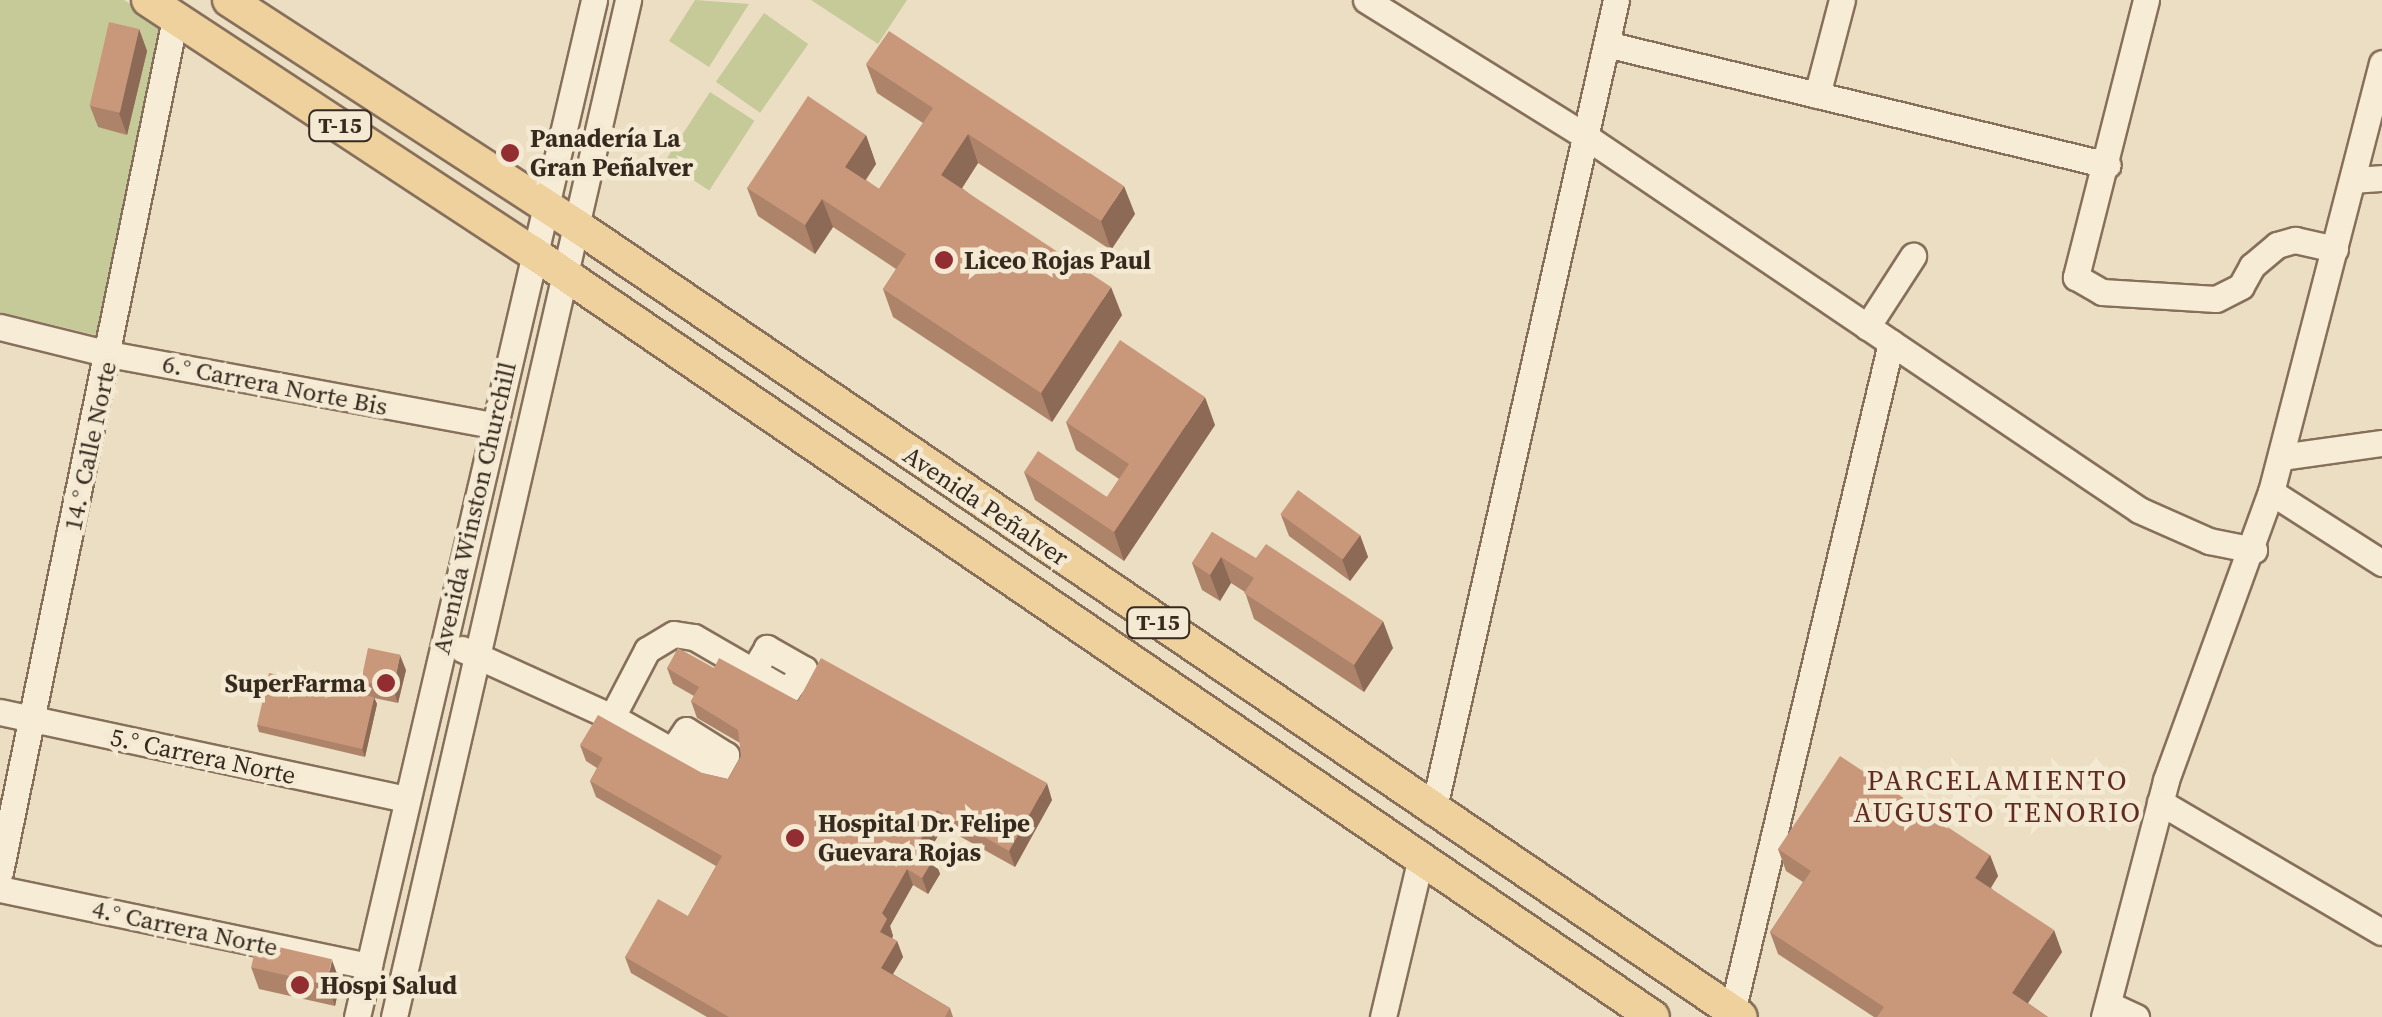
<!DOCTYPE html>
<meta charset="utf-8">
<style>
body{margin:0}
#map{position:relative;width:2382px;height:1017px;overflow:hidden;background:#ecdec3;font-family:"Source Serif 4",serif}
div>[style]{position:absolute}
.green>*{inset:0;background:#c6ca98;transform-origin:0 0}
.roads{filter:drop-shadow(2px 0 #86705b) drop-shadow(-2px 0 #86705b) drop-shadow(0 2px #86705b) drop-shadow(0 -2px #86705b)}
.minor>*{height:25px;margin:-12.5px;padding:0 12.5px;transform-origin:12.5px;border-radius:12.5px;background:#f7ecd6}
.major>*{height:32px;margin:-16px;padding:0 16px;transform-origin:16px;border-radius:16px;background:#eed19d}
.wall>*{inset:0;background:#ad836a}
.shaded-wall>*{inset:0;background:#8d6a56}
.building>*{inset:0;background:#c9987b;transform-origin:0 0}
.dots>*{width:28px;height:28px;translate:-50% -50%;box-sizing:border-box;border:5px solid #f4e9d3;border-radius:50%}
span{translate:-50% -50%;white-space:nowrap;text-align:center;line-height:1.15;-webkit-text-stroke:9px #f4e9d3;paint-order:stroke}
.shield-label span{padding:2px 8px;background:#f4e9d3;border:2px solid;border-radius:8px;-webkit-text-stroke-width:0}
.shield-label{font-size:22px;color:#36291e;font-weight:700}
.poi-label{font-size:25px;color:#36291e;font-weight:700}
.left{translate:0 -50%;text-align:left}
.right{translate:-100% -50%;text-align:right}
.street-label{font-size:25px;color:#36291e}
.neighbourhood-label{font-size:28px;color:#612b20;letter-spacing:2.5px}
</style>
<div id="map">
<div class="green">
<i style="clip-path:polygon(0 0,124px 0,165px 27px,99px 336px,0 312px)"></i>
<i style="clip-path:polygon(695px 0,749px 4px,709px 67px,669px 41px)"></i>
<i style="clip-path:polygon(811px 0,907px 0,878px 44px)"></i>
<i style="left:764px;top:13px;width:54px;height:84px;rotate:35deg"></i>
<i style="left:710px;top:92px;width:53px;height:83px;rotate:33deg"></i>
</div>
<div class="roads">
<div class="minor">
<i style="left:1366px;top:0;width:258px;rotate:31.8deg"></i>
<i style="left:1585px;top:136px;width:668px;rotate:34.02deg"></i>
<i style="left:2139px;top:510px;width:77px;rotate:23.9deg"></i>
<i style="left:2209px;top:541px;width:46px;rotate:11.3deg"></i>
<i style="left:2146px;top:0;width:286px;rotate:104.2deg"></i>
<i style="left:2076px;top:277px;width:30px;rotate:30deg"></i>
<i style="left:2102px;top:292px;width:114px;rotate:3.5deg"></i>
<i style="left:2216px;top:299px;width:28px;rotate:-27deg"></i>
<i style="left:2241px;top:286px;width:23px;rotate:-61deg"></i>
<i style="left:2252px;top:266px;width:33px;rotate:-40deg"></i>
<i style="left:2277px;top:245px;width:19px;rotate:-16deg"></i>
<i style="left:2295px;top:240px;width:41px;rotate:12.7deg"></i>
<i style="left:1606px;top:44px;width:516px;rotate:13.55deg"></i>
<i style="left:1817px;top:95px;width:98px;rotate:-75.3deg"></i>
<i style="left:2353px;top:180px;width:29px;rotate:-4deg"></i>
<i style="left:0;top:327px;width:112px;rotate:13.9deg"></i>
<i style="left:109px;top:354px;width:391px;rotate:10.5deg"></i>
<i style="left:1867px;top:327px;width:85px;rotate:-57.1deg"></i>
<i style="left:2281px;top:457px;width:102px;rotate:-7.9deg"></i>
<i style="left:2271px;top:492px;width:132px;rotate:32.6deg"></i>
<i style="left:462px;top:649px;width:165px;rotate:24.4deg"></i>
<i style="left:612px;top:717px;width:118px;rotate:29.4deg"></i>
<i style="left:715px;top:775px;width:23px;rotate:-61deg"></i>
<i style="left:726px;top:755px;width:47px;rotate:-148deg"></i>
<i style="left:686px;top:730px;width:25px;rotate:124deg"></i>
<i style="left:0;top:712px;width:416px;rotate:12.1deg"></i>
<i style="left:612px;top:717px;width:76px;rotate:-62.4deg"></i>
<i style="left:647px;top:650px;width:31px;rotate:-31deg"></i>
<i style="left:674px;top:634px;width:20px;rotate:9deg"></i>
<i style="left:694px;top:637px;width:108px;rotate:30.1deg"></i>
<i style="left:787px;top:691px;width:28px;rotate:-52deg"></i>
<i style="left:804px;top:669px;width:43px;rotate:-150.4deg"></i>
<i style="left:767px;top:648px;width:26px;rotate:121deg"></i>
<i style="left:2160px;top:802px;width:257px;rotate:30.4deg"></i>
<i style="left:1433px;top:812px;width:832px;rotate:-77.3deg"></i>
<i style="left:0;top:872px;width:871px;rotate:-78.41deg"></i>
<i style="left:0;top:889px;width:377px;rotate:11.8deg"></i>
<i style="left:2108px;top:1004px;width:31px;rotate:25deg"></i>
<i style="left:1732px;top:1012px;width:688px;rotate:-76.63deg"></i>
<i style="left:357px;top:1017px;width:1044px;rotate:-76.88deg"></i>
<i style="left:394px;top:1017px;width:1044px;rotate:-77.04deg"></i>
<i style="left:1383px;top:1017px;width:159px;rotate:-76.6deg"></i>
<i style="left:2104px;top:1017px;width:245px;rotate:-75.3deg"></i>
<i style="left:2166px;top:780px;width:307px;rotate:-70deg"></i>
<i style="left:2271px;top:492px;width:443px;rotate:-75.5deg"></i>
</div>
<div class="major">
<i style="left:148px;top:0;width:459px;rotate:33.3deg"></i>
<i style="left:532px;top:252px;width:1357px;rotate:34.31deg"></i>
<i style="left:229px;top:0;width:415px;rotate:33deg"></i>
<i style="left:577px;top:226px;width:1407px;rotate:34.2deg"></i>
</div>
</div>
<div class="wall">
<i style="clip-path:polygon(139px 29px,147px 51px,127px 135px,98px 127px,90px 106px)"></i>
<i style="clip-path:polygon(866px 64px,1135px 214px,1111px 250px,978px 163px,962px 188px,1122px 315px,1052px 422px,893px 317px,883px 289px,896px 269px,833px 227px,815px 254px,758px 216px,747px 188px,866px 135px,876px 164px,866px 180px,879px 189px,923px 123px,877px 93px)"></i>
<i style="clip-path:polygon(1066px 422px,1215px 425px,1124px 561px,1035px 500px,1024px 472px,1107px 497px,1119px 479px,1076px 450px)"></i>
<i style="clip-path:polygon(1281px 515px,1360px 535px,1368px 557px,1350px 581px,1289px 536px)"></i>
<i style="clip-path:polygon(1212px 532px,1393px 648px,1364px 692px,1254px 619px,1245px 592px,1231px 583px,1220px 601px,1202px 590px,1192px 563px)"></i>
<i style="clip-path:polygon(667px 668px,714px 668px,1052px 800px,1015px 867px,943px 827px,927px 854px,934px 858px,940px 874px,928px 894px,913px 885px,890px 926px,893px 936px,892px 938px,897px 941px,903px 957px,893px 974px,950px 1008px,953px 1017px,707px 1017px,631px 973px,625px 957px,688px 916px,716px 866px,596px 797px,590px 781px,597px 768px,586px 761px,580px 745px,728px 779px,741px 756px,740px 743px,697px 718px,691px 701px,694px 696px,673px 684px)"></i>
<i style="clip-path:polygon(406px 670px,398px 703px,374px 698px,377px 704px,365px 757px,259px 732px,257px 725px,365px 695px,360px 681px)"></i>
<i style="clip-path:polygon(1778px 849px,1990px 855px,1998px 876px,1991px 888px,2062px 952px,2028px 1003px,2048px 1017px,1874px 1017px,1778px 954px,1770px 932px,1803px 882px,1786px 871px)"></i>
<i style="clip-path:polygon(251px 967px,340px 982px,335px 1006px,259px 989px)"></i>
</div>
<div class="shaded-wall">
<i style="clip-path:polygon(139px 29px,147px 51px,127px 135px,119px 113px)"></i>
<i style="clip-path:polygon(968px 134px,978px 163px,952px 204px,941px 175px)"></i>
<i style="clip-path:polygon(866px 135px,876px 164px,855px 195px,845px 167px)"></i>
<i style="clip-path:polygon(1124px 186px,1135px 214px,1111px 250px,1101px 221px)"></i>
<i style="clip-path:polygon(822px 199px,833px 227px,815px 254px,805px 225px)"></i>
<i style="clip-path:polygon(1111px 287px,1122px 315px,1052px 422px,1041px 393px)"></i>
<i style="clip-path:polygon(1205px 397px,1215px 425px,1124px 561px,1114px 532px)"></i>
<i style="clip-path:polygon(1360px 535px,1368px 557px,1350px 581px,1342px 559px)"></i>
<i style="clip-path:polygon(1221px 557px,1231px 583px,1220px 601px,1210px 575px)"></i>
<i style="clip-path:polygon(1383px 621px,1393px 648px,1364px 692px,1354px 665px)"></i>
<i style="clip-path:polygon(400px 655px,406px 670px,398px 703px,393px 689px)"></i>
<i style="clip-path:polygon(374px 697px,377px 704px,365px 757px,362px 749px)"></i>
<i style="clip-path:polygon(1047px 783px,1052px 800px,1015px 867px,1009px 851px)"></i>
<i style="clip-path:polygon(937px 810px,943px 827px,922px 864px,916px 848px)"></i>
<i style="clip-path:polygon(1990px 855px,1998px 876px,1983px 900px,1975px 878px)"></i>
<i style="clip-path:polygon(934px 858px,940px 874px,928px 894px,922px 878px)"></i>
<i style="clip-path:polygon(907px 869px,913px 885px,890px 926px,893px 936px,886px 948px,880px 932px,882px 913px)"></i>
<i style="clip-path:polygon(2054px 930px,2062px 952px,2020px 1015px,2012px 993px)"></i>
<i style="clip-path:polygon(897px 941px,903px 957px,887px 984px,881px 968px)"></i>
<i style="clip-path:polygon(332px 960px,340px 982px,335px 1006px,327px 984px)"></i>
</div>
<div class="building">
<i style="left:109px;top:22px;width:31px;height:86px;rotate:13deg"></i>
<i style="clip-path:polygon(889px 31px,1124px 186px,1101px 221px,968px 134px,941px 175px,1111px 287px,1041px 393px,883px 289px,906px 254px,822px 199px,805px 225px,747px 188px,808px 96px,866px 135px,845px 167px,879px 189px,933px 108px,866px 64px)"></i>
<i style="clip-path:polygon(1120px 340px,1205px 397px,1114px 532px,1024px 472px,1038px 451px,1107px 497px,1129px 464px,1066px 422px)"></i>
<i style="left:1298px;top:490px;width:77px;height:30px;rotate:36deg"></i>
<i style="clip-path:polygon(1212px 532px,1256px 558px,1266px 544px,1383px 621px,1354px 665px,1244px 593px,1254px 578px,1221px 557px,1210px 575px,1192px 563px)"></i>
<i style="left:368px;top:648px;width:33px;height:34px;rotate:12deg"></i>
<i style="clip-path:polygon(678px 648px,714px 668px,719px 658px,798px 701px,821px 658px,1047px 783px,1009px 851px,937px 810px,916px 848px,934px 858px,922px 878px,907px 869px,882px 913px,887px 919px,880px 932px,897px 941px,881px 968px,950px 1008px,945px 1017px,729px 1017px,625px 957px,658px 899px,688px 916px,722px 856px,590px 781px,603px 758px,580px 745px,598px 715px,702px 773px,728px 779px,741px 756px,738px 730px,691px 701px,699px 687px,667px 668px)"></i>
<i style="left:269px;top:673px;width:108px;height:53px;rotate:13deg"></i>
<i style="clip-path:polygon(1840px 756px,1990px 855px,1975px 878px,2054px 930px,2012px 993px,2048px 1017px,1877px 1017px,1884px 1007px,1770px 932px,1811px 871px,1778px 849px)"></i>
<i style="left:257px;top:942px;width:77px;height:26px;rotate:13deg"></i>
</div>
<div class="dots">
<i style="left:510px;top:153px;background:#922d32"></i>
<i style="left:944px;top:260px;background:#922d32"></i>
<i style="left:386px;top:683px;background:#922d32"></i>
<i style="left:795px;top:838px;background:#922d32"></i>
<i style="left:300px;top:985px;background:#922d32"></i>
</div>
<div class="shield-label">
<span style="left:340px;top:126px">T-15</span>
<span style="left:1158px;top:623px">T-15</span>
</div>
<div class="poi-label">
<span class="left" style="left:530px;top:153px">Panadería La<br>Gran Peñalver</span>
<span class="left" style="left:964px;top:260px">Liceo Rojas Paul</span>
<span class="right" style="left:366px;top:683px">SuperFarma</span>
<span class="left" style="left:818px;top:838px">Hospital Dr. Felipe<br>Guevara Rojas</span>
<span class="left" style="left:320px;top:985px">Hospi Salud</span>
</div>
<div class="street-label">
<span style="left:275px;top:385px;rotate:11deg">6.° Carrera Norte Bis</span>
<span style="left:90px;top:446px;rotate:-78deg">14.° Calle Norte</span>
<span style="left:986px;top:506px;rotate:34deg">Avenida Peñalver</span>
<span style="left:474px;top:508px;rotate:-77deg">Avenida Winston Churchill</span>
<span style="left:203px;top:756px;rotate:12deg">5.° Carrera Norte</span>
<span style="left:185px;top:928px;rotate:12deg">4.° Carrera Norte</span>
</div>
<div class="neighbourhood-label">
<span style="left:1998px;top:796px">PARCELAMIENTO<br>AUGUSTO TENORIO</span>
</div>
</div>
